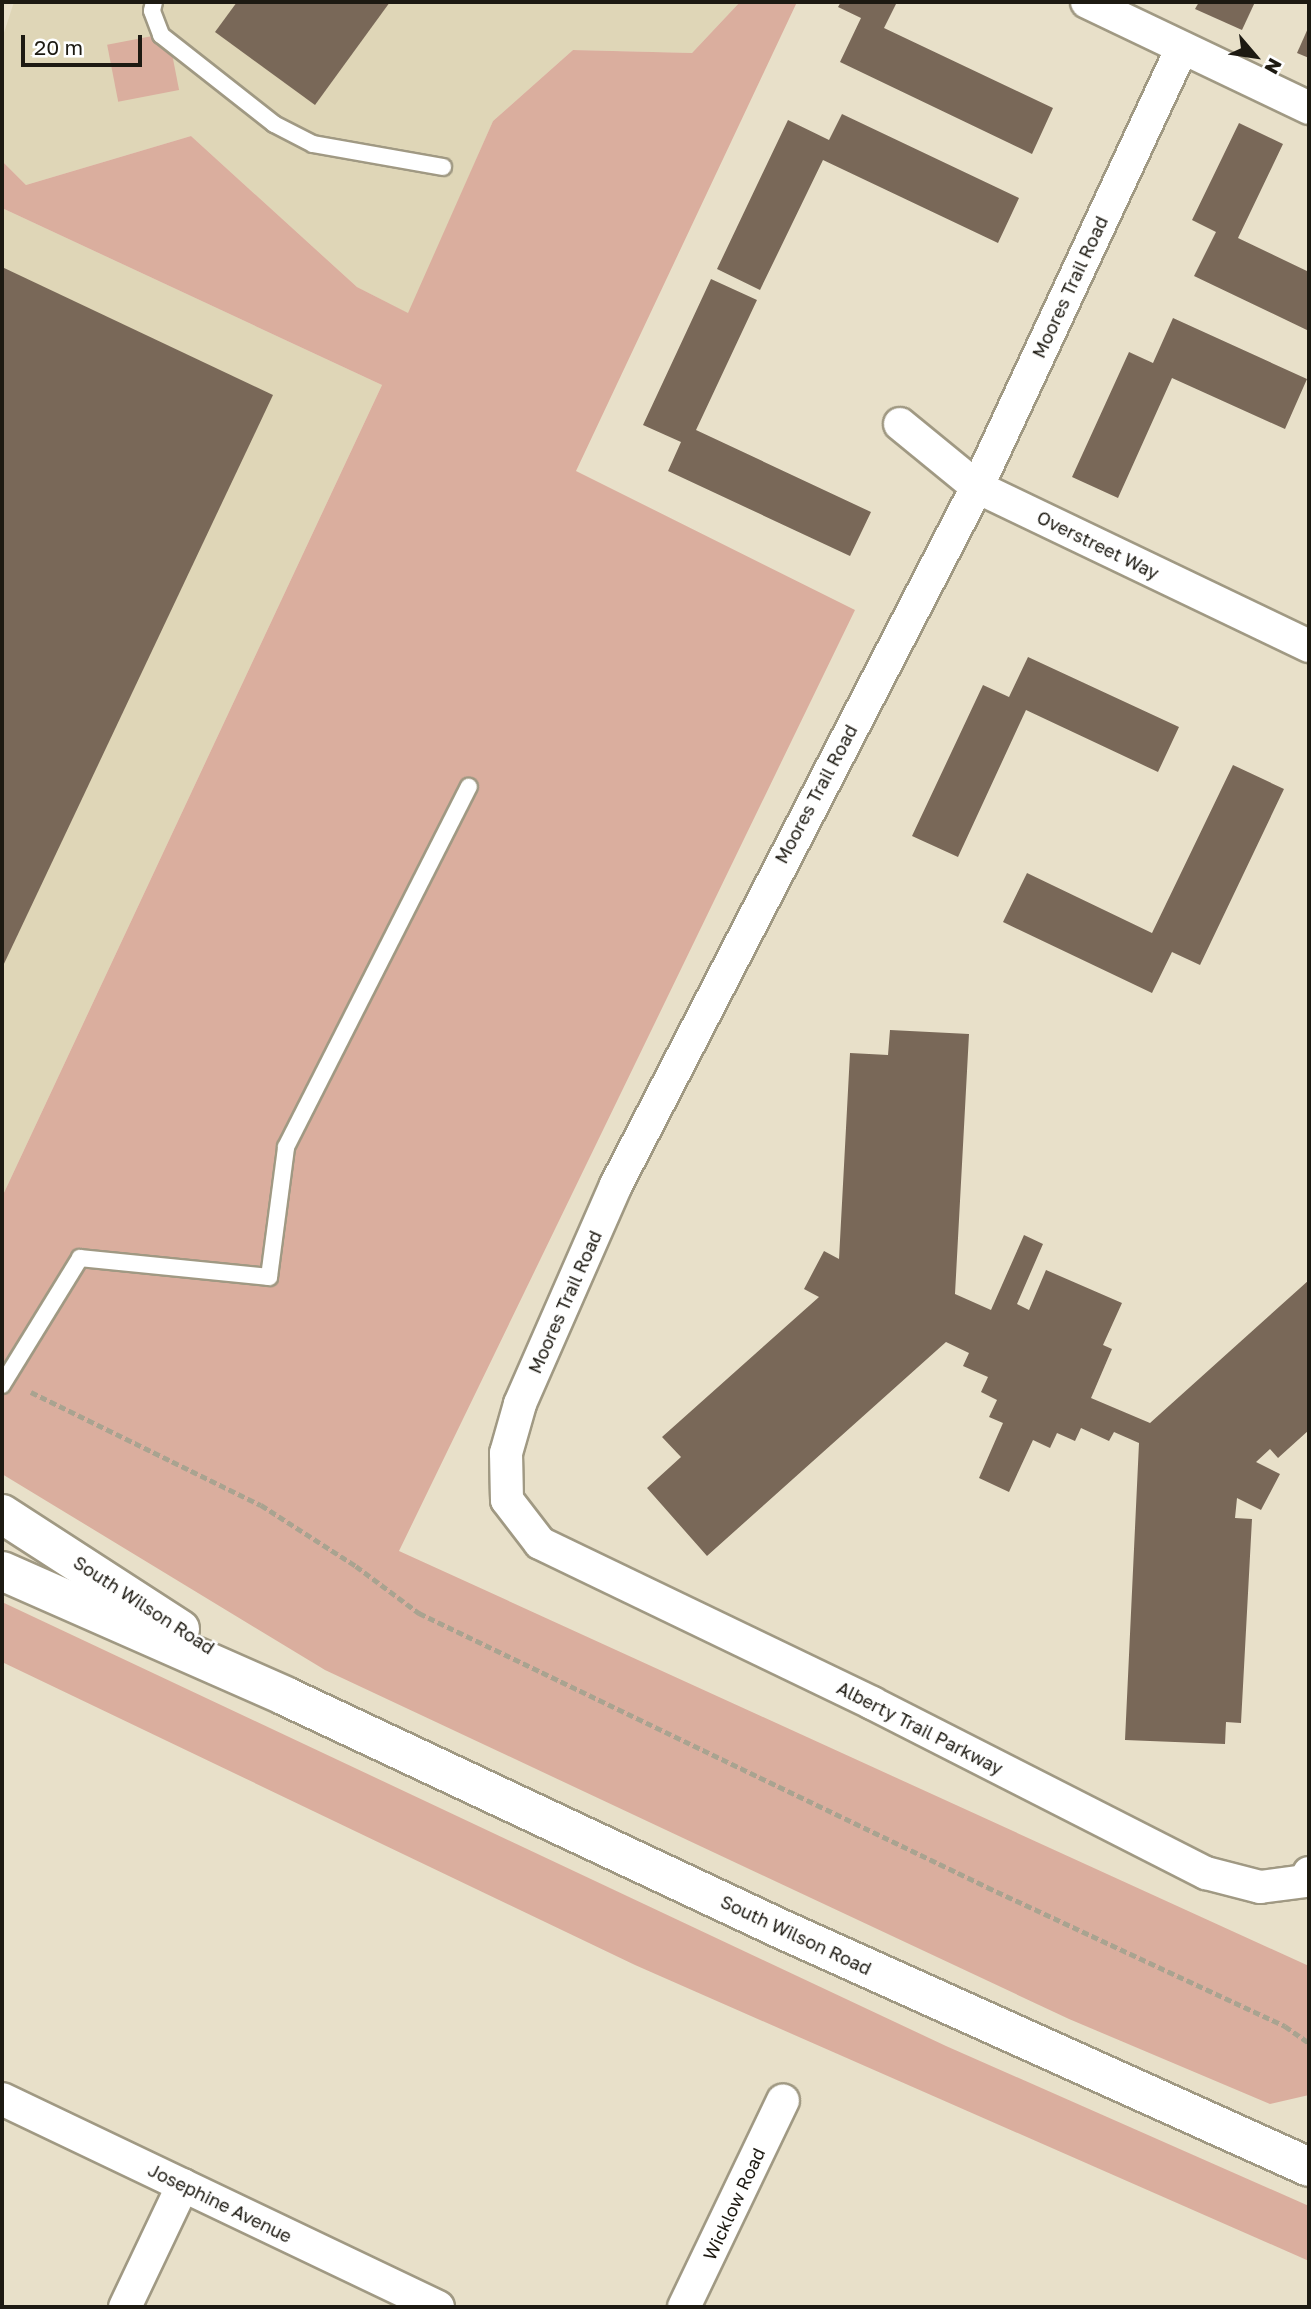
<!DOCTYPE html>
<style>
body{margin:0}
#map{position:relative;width:1311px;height:2309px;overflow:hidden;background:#e8e0c9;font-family:"Golos Text",sans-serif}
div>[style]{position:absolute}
.built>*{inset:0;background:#dfd6b7}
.green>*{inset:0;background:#daae9e;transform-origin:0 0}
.building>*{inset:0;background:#796858}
.path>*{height:4.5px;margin-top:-2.25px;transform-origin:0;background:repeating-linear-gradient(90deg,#a9a390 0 7px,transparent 0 10.5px)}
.roads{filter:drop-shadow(2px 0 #a09983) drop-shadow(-2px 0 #a09983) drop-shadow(0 2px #a09983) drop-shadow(0 -2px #a09983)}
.lane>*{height:16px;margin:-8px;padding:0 8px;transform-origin:8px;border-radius:8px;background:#fff}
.street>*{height:32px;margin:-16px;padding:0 16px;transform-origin:16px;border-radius:16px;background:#fff}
.secondary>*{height:38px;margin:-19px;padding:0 19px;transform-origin:19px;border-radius:19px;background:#fff}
span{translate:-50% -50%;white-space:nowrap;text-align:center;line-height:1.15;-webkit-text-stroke:5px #fff;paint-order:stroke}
.street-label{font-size:18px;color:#1d1a12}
.frame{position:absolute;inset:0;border:4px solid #1d1a12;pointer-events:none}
.north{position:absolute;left:1220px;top:21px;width:70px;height:70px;-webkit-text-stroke:5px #fff;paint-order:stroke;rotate:119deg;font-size:19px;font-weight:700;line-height:28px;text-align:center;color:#1d1a12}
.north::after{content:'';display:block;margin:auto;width:24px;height:32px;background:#1d1a12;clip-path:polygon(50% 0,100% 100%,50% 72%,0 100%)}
.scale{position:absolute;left:21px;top:35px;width:121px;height:32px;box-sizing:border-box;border:4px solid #1d1a12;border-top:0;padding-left:9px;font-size:21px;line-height:24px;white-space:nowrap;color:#1d1a12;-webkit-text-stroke:5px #fff;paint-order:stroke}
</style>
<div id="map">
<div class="built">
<i style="clip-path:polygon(14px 2px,740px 2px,692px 53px,573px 50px,493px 121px,409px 314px,357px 287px,191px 136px,26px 185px,2px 161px,2px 39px)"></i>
<i style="clip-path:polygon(2px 208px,382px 385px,2px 1197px)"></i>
</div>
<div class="green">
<i style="clip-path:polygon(740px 2px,797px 2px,576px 471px,855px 610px,399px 1551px,1309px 1966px,1309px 2095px,1270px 2104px,1069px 2019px,325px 1670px,2px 1474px,2px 1197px,382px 385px,2px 208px,2px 161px,26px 185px,191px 136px,357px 287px,408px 313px,493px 121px,573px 50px,692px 53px)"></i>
<i style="left:168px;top:33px;width:58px;height:62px;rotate:79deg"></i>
<i style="clip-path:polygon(2px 1602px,946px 2046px,1309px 2206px,1309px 2261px,635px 1965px,2px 1662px)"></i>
</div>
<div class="building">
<i style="clip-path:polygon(237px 2px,390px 2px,315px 105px,215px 32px)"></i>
<i style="clip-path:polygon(841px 2px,897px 2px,884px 28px,1053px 108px,1032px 154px,840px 62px,861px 18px,838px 7px)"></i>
<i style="clip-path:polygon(1199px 2px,1255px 2px,1242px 30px,1195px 9px)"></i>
<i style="clip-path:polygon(1309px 26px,1309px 58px,1297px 53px)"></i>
<i style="clip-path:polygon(842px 114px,1019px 198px,998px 243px,823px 160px,760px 290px,717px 269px,788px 120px,829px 140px)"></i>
<i style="clip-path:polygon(1239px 123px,1283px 144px,1238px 238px,1309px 272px,1309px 331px,1194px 276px,1216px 232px,1192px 220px)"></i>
<i style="clip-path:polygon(2px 267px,273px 395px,2px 968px)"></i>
<i style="clip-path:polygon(711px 279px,757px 300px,696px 430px,871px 512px,850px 556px,668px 471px,681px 442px,643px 425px)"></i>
<i style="clip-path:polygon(1173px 318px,1307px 379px,1285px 429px,1172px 378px,1118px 498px,1072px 477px,1129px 352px,1153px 363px)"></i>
<i style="clip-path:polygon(1028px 657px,1179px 727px,1158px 772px,1026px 710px,958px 857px,912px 836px,983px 685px,1009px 697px)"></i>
<i style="clip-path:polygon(1233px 765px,1284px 789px,1200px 965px,1172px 952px,1152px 993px,1003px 922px,1027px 873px,1152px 933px)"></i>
<i style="clip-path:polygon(890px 1030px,969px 1034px,955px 1294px,991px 1310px,1024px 1235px,1043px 1244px,1017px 1304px,1029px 1310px,1046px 1270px,1122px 1303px,1103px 1345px,1112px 1349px,1091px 1398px,1150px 1423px,1309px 1280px,1309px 1430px,1278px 1458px,1270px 1449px,1256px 1462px,1280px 1474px,1261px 1510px,1237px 1498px,1235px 1518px,1252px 1519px,1241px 1723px,1226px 1722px,1225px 1744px,1125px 1740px,1139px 1443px,1114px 1432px,1109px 1441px,1081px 1428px,1075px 1441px,1057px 1433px,1050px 1448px,1033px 1440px,1009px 1492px,979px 1478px,1003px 1423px,989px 1417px,997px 1400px,981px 1392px,988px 1377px,963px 1366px,969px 1353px,946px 1342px,707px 1556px,647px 1488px,681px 1457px,662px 1437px,819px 1297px,804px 1289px,824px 1251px,839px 1259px,850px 1053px,888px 1055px)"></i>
</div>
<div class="path">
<i style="left:31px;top:1392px;width:256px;rotate:26.2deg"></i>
<i style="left:261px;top:1505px;width:113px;rotate:32.7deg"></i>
<i style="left:356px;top:1566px;width:79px;rotate:36.7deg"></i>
<i style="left:419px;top:1613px;width:631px;rotate:25.75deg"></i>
<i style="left:987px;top:1887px;width:329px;rotate:25deg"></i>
<i style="left:1285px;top:2026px;width:29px;rotate:35deg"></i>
</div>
<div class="roads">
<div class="lane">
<i style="left:154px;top:2px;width:9px;rotate:103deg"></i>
<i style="left:152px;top:11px;width:26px;rotate:69deg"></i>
<i style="left:161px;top:35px;width:144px;rotate:38.2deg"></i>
<i style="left:274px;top:124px;width:44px;rotate:27.1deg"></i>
<i style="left:313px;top:144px;width:132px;rotate:10deg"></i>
<i style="left:2px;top:1385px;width:149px;rotate:-58.4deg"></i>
<i style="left:80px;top:1258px;width:190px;rotate:5.7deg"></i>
<i style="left:269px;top:1277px;width:131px;rotate:-82.5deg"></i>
<i style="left:286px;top:1147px;width:404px;rotate:-63.1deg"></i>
</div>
<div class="street">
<i style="left:1087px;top:2px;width:246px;rotate:25.5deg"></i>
<i style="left:1182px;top:48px;width:485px;rotate:115deg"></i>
<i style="left:977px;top:487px;width:786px;rotate:117.35deg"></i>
<i style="left:616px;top:1185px;width:239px;rotate:113.7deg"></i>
<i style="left:520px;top:1404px;width:51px;rotate:105.9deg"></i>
<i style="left:506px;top:1453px;width:47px;rotate:88.8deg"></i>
<i style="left:507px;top:1500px;width:54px;rotate:52.5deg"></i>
<i style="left:540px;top:1543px;width:369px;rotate:25.7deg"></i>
<i style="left:872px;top:1703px;width:375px;rotate:27deg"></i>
<i style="left:1206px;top:1873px;width:56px;rotate:14.5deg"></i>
<i style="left:1260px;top:1887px;width:45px;rotate:-7.6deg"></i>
<i style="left:1305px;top:1881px;width:9px;rotate:-63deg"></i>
<i style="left:900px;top:424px;width:99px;rotate:39.3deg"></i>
<i style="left:977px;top:487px;width:368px;rotate:25.6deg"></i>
<i style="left:2px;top:2099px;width:483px;rotate:25.5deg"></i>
<i style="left:125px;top:2307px;width:135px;rotate:-64.6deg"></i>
<i style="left:684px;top:2307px;width:229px;rotate:-64.4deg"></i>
</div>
<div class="secondary">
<i style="left:2px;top:1514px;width:212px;rotate:32.9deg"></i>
<i style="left:2px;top:1571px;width:309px;rotate:23.8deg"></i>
<i style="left:285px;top:1696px;width:548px;rotate:25.16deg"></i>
<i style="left:781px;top:1929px;width:579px;rotate:24.26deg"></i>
</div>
</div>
<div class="street-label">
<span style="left:1070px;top:287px;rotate:-65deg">Moores Trail Road</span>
<span style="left:1098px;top:545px;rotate:26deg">Overstreet Way</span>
<span style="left:816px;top:794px;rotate:-62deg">Moores Trail Road</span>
<span style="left:565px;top:1302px;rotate:-66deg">Moores Trail Road</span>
<span style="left:144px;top:1605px;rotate:33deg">South Wilson Road</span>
<span style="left:920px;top:1728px;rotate:27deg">Alberty Trail Parkway</span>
<span style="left:796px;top:1935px;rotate:25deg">South Wilson Road</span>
<span style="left:220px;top:2203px;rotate:26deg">Josephine Avenue</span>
<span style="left:734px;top:2204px;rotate:-65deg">Wicklow Road</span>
</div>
<div class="frame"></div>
<div class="north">N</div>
<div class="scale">20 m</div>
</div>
